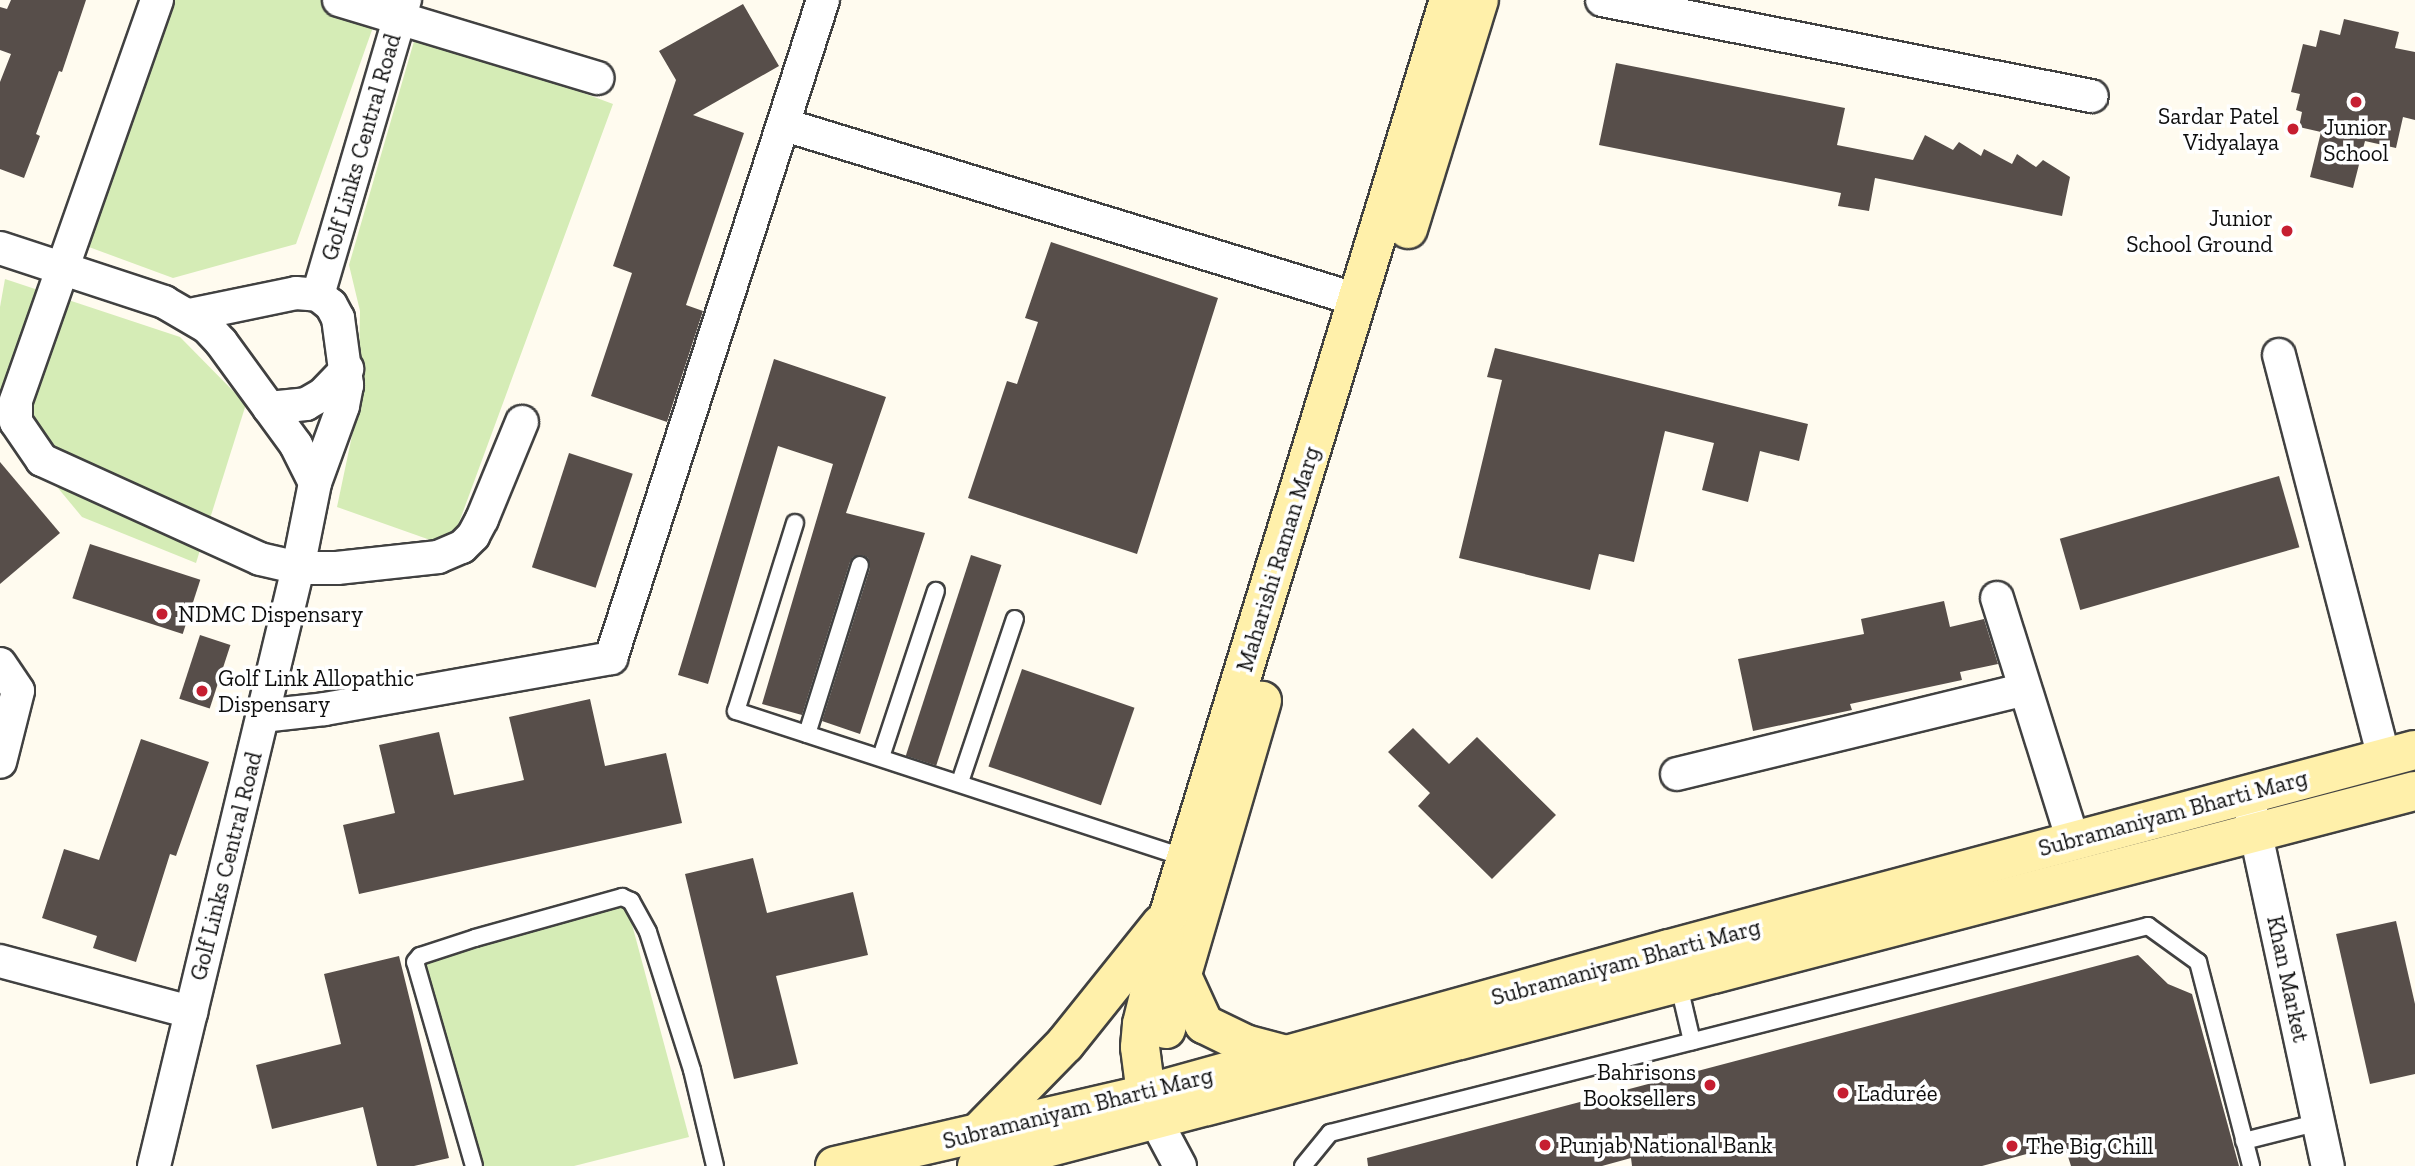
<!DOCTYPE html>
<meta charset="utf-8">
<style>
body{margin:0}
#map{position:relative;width:2415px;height:1166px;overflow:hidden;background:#fffbef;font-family:"Zilla Slab",serif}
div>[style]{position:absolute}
.green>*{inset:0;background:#d5ecb6}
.building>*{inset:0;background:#574e4a;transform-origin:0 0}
.roads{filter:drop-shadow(2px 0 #414141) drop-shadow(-2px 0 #414141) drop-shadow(0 2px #414141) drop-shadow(0 -2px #414141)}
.lane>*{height:16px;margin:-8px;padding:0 8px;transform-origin:8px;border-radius:8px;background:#fff}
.street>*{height:32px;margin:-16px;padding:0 16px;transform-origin:16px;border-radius:16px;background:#fff}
.secondary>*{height:38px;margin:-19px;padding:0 19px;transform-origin:19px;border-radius:19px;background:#fff0aa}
.dots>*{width:19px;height:19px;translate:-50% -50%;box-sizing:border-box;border:4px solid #fff;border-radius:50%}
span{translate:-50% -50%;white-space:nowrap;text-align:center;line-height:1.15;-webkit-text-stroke:7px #fff;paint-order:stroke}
.poi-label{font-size:23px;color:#0e0e0e}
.right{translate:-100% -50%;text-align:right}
.left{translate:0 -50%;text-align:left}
.street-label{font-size:23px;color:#0e0e0e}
</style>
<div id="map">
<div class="green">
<i style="clip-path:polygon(161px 0,328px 0,377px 16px,296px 244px,173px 278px,78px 243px)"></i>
<i style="clip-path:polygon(417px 31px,613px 104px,450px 547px,337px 507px,358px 407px,360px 311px,349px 265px)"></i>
<i style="clip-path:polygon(5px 279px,180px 337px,246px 404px,196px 563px,82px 517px,0 418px,0 307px)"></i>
<i style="clip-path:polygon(626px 902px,689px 1137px,574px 1166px,467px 1166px,415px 949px)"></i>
</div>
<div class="building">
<i style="clip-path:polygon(11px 0,86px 0,62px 72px,59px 71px,36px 134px,40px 136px,24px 178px,0 169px,0 82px,11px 54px,0 50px,0 7px,7px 9px)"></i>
<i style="clip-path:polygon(743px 4px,779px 66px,693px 115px,744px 133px,686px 305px,703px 311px,667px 422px,591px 396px,632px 273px,613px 266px,676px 80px,659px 51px)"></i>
<i style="clip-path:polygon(2344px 19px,2399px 32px,2395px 48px,2415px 52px,2415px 120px,2403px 117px,2396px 148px,2365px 141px,2353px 188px,2310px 177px,2321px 132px,2299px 127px,2302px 112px,2296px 110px,2300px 94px,2291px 92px,2303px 44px,2316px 47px,2320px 30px,2340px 35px)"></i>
<i style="clip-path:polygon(1616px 63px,1845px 108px,1837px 145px,1913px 160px,1925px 135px,1953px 150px,1959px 142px,1981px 156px,1984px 149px,2012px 164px,2017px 154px,2036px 167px,2043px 160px,2070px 177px,2062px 216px,1875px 178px,1869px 211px,1838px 206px,1841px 193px,1599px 145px)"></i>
<i style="clip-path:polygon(1051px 242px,1218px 298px,1137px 554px,968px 498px,1007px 381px,1017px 384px,1038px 322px,1025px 318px)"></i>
<i style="clip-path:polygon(1495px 348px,1808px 424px,1799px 461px,1760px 451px,1748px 502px,1702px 490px,1714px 443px,1665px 431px,1634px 562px,1599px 554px,1590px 590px,1459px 558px,1502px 380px,1487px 377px)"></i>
<i style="clip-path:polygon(774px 359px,886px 397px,846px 513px,925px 533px,860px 734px,822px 721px,870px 568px,868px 558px,862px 555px,853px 557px,850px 562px,802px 715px,762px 704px,833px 464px,778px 446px,708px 684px,678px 675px)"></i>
<i style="left:569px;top:453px;width:67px;height:120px;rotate:18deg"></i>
<i style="clip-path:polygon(0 462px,60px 533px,0 584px)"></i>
<i style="left:2279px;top:476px;width:74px;height:228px;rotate:74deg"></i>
<i style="left:90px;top:544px;width:116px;height:57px;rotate:18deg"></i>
<i style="left:971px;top:555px;width:32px;height:211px;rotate:18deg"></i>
<i style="clip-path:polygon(1944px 601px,1950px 627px,1984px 619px,1998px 664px,1960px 672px,1962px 680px,1850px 704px,1852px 710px,1753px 731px,1738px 659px,1864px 634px,1861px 619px)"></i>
<i style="left:200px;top:635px;width:32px;height:67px;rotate:18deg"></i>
<i style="left:1022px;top:669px;width:119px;height:103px;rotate:19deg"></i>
<i style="clip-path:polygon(590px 699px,605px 766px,666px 753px,682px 823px,359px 894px,343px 825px,395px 813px,379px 745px,439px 732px,454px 795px,524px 780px,509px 717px)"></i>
<i style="clip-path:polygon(1413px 728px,1449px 764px,1477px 737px,1556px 815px,1492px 879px,1418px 806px,1430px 793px,1388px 752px)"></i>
<i style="clip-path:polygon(141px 739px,209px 762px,176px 856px,170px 854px,136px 962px,93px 948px,97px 936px,42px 918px,64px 849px,99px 860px)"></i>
<i style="clip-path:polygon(753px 858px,767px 913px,853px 892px,868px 955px,776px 976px,798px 1064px,734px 1079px,685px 874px)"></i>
<i style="clip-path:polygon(2396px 921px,2415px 1004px,2415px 1074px,2370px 1084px,2336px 934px)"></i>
<i style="clip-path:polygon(2138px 955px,2168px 984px,2192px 994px,2239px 1166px,2071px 1166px,2064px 1144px,1982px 1166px,1632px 1166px,1631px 1158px,1602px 1166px,1368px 1166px,1367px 1158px)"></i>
<i style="clip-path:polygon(399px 956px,449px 1158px,414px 1166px,377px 1166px,363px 1107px,272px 1129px,256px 1065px,341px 1044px,324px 974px)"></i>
</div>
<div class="roads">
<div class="lane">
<i style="left:795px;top:523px;width:197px;rotate:107.4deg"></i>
<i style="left:736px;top:711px;width:473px;rotate:18.1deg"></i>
<i style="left:807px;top:734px;width:177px;rotate:-72.6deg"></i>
<i style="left:881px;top:757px;width:175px;rotate:-71.7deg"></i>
<i style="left:960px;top:782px;width:172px;rotate:-71.4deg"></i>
<i style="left:1678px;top:982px;width:61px;rotate:76.7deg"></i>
<i style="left:2244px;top:1141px;width:77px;rotate:-14.2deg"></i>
<i style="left:474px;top:1166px;width:212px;rotate:-106.1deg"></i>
<i style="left:415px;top:962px;width:8px;rotate:-50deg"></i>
<i style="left:420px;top:956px;width:58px;rotate:-18.1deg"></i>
<i style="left:475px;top:938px;width:153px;rotate:-15.6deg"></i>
<i style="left:622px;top:897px;width:10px;rotate:24deg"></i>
<i style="left:631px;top:901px;width:35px;rotate:61deg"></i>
<i style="left:648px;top:932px;width:145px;rotate:72.3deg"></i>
<i style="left:692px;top:1070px;width:99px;rotate:76.5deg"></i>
<i style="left:1303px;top:1166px;width:43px;rotate:-50.7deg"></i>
<i style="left:1330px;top:1133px;width:844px;rotate:-14.2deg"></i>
<i style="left:2148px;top:926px;width:62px;rotate:35.8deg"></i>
<i style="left:2198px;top:962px;width:211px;rotate:75.4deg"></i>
</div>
<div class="street">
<i style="left:157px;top:0;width:425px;rotate:109.4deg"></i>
<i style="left:16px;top:401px;width:21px;rotate:90deg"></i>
<i style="left:16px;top:422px;width:46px;rotate:55.6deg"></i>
<i style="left:42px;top:460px;width:239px;rotate:24.4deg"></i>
<i style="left:260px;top:559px;width:39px;rotate:13deg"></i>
<i style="left:298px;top:568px;width:39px"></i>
<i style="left:337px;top:568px;width:102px;rotate:-6.2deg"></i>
<i style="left:438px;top:557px;width:26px;rotate:-23deg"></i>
<i style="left:462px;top:547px;width:16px;rotate:-45deg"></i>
<i style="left:473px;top:536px;width:19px;rotate:-62deg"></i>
<i style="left:482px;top:519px;width:105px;rotate:-67.6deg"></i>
<i style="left:339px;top:0;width:270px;rotate:16.8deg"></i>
<i style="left:1602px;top:0;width:499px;rotate:11.1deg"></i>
<i style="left:785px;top:125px;width:599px;rotate:16.98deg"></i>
<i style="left:0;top:248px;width:173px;rotate:18.2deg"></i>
<i style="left:164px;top:302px;width:50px;rotate:30.2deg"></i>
<i style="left:207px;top:327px;width:21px;rotate:47deg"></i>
<i style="left:221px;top:342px;width:127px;rotate:53.9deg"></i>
<i style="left:296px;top:445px;width:42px;rotate:63.4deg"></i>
<i style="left:315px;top:483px;width:87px;rotate:101.3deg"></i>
<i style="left:298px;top:568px;width:615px;rotate:103.54deg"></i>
<i style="left:318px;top:295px;width:308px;rotate:-73.6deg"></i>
<i style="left:190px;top:315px;width:108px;rotate:-11.7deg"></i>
<i style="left:296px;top:293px;width:22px;rotate:5deg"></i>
<i style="left:318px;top:295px;width:16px;rotate:38deg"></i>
<i style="left:331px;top:305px;width:15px;rotate:62deg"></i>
<i style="left:338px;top:318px;width:68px;rotate:82.3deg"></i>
<i style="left:347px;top:385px;width:21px;rotate:101deg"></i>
<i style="left:343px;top:406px;width:82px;rotate:110deg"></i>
<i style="left:2279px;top:355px;width:416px;rotate:75.4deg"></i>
<i style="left:269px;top:408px;width:37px;rotate:-6deg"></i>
<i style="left:306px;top:404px;width:20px;rotate:-30deg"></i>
<i style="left:323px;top:394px;width:35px;rotate:-46deg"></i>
<i style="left:1997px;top:598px;width:254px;rotate:72.6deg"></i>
<i style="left:0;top:664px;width:32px;rotate:56deg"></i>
<i style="left:18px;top:691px;width:73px;rotate:104.2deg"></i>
<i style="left:262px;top:716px;width:63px;rotate:-6.3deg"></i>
<i style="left:325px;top:709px;width:291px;rotate:-10.1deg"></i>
<i style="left:611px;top:658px;width:691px;rotate:-72.14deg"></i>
<i style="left:1677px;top:774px;width:358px;rotate:-13.7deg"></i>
<i style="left:2251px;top:811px;width:363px;rotate:77.8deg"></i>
<i style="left:0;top:961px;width:198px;rotate:15deg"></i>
<i style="left:1156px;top:1121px;width:51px;rotate:61.9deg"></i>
</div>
<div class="secondary">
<i style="left:1408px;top:229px;width:240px;rotate:-72.8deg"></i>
<i style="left:1182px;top:976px;width:53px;rotate:65.4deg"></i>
<i style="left:1204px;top:1024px;width:46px;rotate:26deg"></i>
<i style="left:1245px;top:1044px;width:42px;rotate:15deg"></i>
<i style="left:1166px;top:1029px;width:342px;rotate:-73.7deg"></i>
<i style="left:1154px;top:1116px;width:23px;rotate:-110deg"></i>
<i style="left:1146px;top:1094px;width:47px;rotate:-97.3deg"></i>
<i style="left:1140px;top:1047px;width:23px;rotate:-85deg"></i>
<i style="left:1142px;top:1024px;width:113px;rotate:-76.2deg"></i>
<i style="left:1169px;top:914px;width:956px;rotate:-72.97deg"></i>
<i style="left:980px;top:1131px;width:122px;rotate:-45.7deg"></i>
<i style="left:1065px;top:1044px;width:154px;rotate:-51.3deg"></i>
<i style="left:835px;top:1166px;width:319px;rotate:-13deg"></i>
<i style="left:1146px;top:1094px;width:543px;rotate:-15.5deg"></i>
<i style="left:1669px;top:949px;width:772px;rotate:-14.94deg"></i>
<i style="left:977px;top:1166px;width:1486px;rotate:-14.62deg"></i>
</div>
</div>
<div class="dots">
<i style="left:2356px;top:102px;background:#c61e31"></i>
<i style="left:2293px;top:129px;background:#c61e31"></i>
<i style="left:2287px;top:231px;background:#c61e31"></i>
<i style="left:162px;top:614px;background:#c61e31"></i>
<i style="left:202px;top:691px;background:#c61e31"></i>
<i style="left:1710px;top:1085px;background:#c61e31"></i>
<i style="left:1843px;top:1093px;background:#c61e31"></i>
<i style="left:1545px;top:1145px;background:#c61e31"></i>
<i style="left:2012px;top:1146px;background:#c61e31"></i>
</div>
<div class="poi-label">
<span class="right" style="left:2279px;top:129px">Sardar Patel<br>Vidyalaya</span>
<span style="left:2356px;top:140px">Junior<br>School</span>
<span class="right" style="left:2273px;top:231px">Junior<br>School Ground</span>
<span class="left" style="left:178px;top:614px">NDMC Dispensary</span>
<span class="left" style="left:218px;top:691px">Golf Link Allopathic<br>Dispensary</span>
<span class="right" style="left:1696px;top:1085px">Bahrisons<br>Booksellers</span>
<span class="left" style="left:1857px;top:1093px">Ladurée</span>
<span class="left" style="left:1559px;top:1145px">Punjab National Bank</span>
<span class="left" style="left:2026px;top:1146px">The Big Chill</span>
</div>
<div class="street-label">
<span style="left:361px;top:147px;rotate:-74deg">Golf Links Central Road</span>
<span style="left:1278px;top:559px;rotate:-73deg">Maharishi Raman Marg</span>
<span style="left:2173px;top:813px;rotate:-15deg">Subramaniyam Bharti Marg</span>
<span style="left:226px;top:866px;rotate:-76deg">Golf Links Central Road</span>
<span style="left:1626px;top:962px;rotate:-15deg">Subramaniyam Bharti Marg</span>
<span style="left:2288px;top:979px;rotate:78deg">Khan Market</span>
<span style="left:1078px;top:1108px;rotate:-14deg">Subramaniyam Bharti Marg</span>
</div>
</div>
